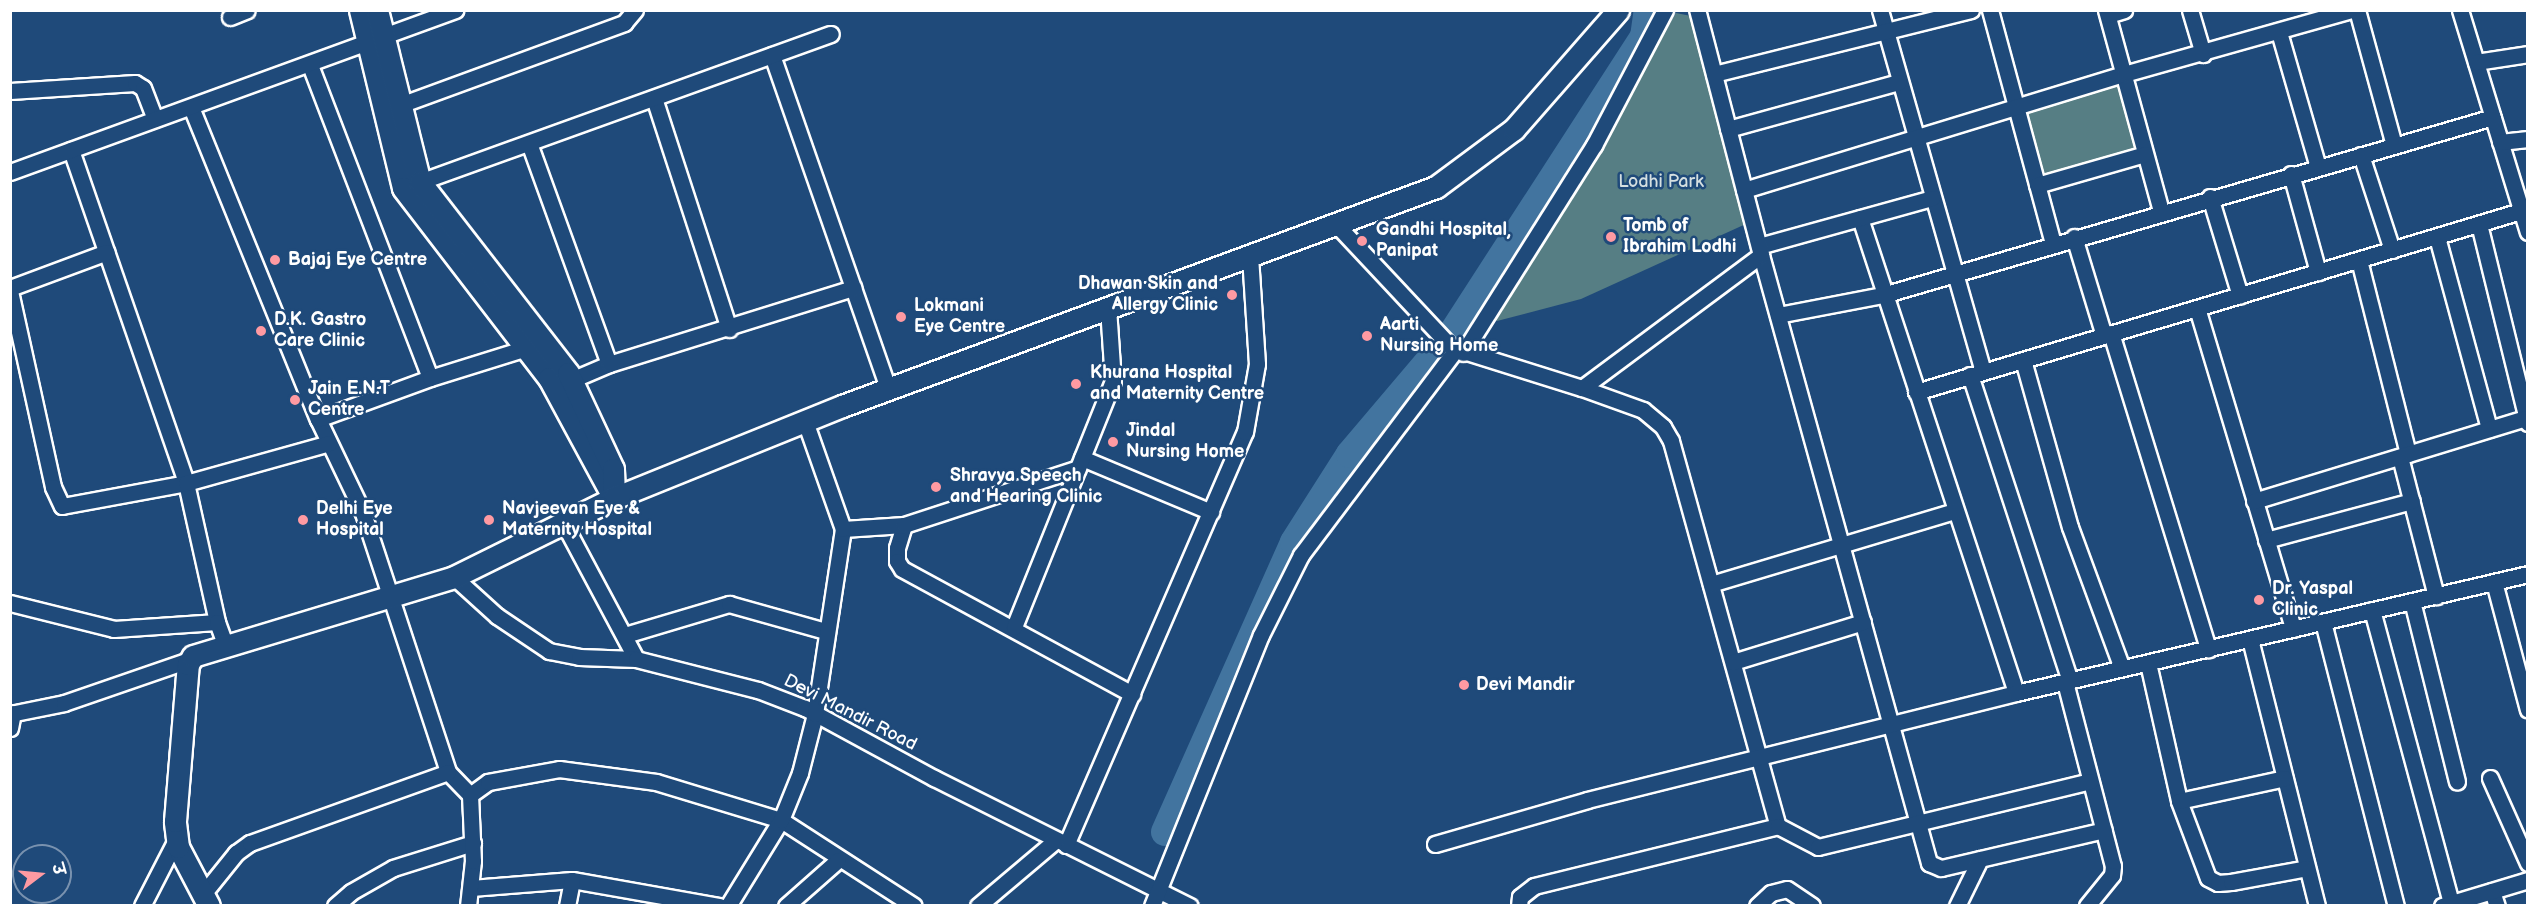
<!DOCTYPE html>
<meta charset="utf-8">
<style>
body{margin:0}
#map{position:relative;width:2538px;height:916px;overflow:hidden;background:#1f4a7a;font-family:"Balsamiq Sans","Playpen Sans Deva",sans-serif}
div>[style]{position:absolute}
.green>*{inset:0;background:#567e84;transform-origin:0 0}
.river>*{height:28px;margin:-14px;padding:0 14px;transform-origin:14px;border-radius:14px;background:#42749f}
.roads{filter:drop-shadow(2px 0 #fff) drop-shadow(-2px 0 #fff) drop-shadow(0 2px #fff) drop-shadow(0 -2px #fff)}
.street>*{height:15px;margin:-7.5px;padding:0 7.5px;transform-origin:7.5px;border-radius:7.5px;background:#1f4a7a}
.secondary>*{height:21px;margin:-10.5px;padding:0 10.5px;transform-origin:10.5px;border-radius:10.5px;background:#1f4a7a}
.dots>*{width:16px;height:16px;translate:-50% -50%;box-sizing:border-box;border:3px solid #1f4a7a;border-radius:50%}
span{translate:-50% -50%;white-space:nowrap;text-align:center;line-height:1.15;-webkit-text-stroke:5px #1f4a7a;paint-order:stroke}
.park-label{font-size:18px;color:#d5dfe0}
.poi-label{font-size:18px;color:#fff;font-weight:700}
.left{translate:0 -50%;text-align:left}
.right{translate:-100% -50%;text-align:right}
.street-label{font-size:18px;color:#fff}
.frame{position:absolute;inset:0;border:12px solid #fff;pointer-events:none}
.north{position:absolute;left:12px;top:844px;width:60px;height:60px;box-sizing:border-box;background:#1f4a7a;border:2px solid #7992af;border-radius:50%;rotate:74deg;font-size:16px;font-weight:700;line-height:24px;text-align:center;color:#fff}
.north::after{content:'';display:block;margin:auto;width:21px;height:27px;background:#ff9aa2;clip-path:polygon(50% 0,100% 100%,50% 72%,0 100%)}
</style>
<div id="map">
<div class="green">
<i style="clip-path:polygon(1676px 13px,1696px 17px,1748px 223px,1581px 299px,1497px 321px,1494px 316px)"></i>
<i style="left:2119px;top:86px;width:64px;height:96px;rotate:74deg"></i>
</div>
<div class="river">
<i style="left:1165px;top:832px;width:317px;rotate:-66deg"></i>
<i style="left:1294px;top:542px;width:104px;rotate:-57.5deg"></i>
<i style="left:1350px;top:454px;width:156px;rotate:-49.7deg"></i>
<i style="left:1451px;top:335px;width:355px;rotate:-57.1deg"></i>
<i style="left:1644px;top:37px;width:27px;rotate:-82deg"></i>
</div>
<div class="roads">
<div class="street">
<i style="left:1880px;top:10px;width:375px;rotate:74.1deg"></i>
<i style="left:1990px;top:10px;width:242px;rotate:74.9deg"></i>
<i style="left:2106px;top:10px;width:208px;rotate:74.7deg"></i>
<i style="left:2190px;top:10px;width:46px;rotate:73.5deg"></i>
<i style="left:2357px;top:10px;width:140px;rotate:74.7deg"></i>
<i style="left:2460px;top:10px;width:232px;rotate:73deg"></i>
<i style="left:2108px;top:15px;width:17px;rotate:-17deg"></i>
<i style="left:230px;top:17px;width:18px;rotate:-22deg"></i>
<i style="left:2279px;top:32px;width:141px;rotate:73.9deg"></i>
<i style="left:772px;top:55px;width:354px;rotate:70.8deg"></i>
<i style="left:2476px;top:62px;width:53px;rotate:-8.7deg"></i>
<i style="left:310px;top:65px;width:335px;rotate:69deg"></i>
<i style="left:1714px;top:74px;width:265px;rotate:-14deg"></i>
<i style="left:10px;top:91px;width:125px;rotate:-3.7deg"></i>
<i style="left:135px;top:83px;width:9px;rotate:32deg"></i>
<i style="left:143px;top:88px;width:33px;rotate:69deg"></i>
<i style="left:654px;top:98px;width:243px;rotate:72deg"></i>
<i style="left:400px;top:105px;width:239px;rotate:-20.1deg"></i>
<i style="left:624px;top:23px;width:17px;rotate:-50deg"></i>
<i style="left:191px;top:107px;width:337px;rotate:67.9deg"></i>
<i style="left:318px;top:419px;width:104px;rotate:64.4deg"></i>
<i style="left:363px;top:513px;width:273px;rotate:71.8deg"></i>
<i style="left:448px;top:772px;width:32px;rotate:46deg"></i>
<i style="left:1728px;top:129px;width:177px;rotate:-15.4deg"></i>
<i style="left:2500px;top:142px;width:28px;rotate:-6deg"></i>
<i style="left:529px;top:143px;width:235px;rotate:70.1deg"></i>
<i style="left:71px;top:150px;width:352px;rotate:70.9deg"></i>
<i style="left:186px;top:483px;width:142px;rotate:77.4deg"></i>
<i style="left:2361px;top:155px;width:100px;rotate:71.9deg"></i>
<i style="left:10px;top:172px;width:474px;rotate:-20deg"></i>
<i style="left:2291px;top:174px;width:102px;rotate:74.6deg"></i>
<i style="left:411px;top:185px;width:446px;rotate:-19.8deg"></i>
<i style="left:2037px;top:185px;width:112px;rotate:-16deg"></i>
<i style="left:1744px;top:190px;width:397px;rotate:-17deg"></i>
<i style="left:2124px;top:74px;width:237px;rotate:-15.7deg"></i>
<i style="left:2210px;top:197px;width:103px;rotate:73.1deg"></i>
<i style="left:1860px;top:218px;width:500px;rotate:71.8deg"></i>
<i style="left:1336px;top:224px;width:168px;rotate:46.9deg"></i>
<i style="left:1451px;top:347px;width:137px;rotate:17.4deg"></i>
<i style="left:1582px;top:388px;width:65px;rotate:19.8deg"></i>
<i style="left:1643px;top:410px;width:26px;rotate:40deg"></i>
<i style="left:1663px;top:427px;width:16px;rotate:60deg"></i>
<i style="left:1671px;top:441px;width:400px;rotate:74.5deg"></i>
<i style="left:2479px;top:224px;width:205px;rotate:76.2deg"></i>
<i style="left:2074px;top:237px;width:103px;rotate:73.1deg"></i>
<i style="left:2437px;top:237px;width:199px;rotate:74.8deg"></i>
<i style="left:1759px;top:246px;width:180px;rotate:-15.5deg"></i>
<i style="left:1761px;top:255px;width:631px;rotate:74.55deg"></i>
<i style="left:1929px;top:863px;width:13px;rotate:23deg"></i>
<i style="left:1941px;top:868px;width:167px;rotate:-13.1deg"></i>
<i style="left:2359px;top:260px;width:200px;rotate:75.8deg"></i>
<i style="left:10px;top:288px;width:103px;rotate:-20.4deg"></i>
<i style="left:10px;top:291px;width:201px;rotate:77.6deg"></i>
<i style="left:53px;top:487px;width:21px;rotate:65deg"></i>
<i style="left:62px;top:506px;width:126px;rotate:-10.5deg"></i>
<i style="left:186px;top:483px;width:148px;rotate:-15.6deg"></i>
<i style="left:2197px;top:308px;width:335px;rotate:73.3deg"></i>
<i style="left:1778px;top:315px;width:107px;rotate:-10.8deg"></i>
<i style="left:1883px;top:295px;width:635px;rotate:-16.27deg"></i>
<i style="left:2111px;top:333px;width:331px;rotate:72.9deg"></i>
<i style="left:1463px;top:353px;width:246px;rotate:-57.8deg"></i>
<i style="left:1594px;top:145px;width:153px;rotate:-62.3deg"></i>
<i style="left:2023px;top:360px;width:173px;rotate:74.3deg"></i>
<i style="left:2070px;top:527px;width:150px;rotate:69.8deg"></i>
<i style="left:1970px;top:375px;width:322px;rotate:71.9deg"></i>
<i style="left:562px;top:384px;width:51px;rotate:-23.1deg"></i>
<i style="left:609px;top:364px;width:256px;rotate:-17.3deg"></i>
<i style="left:1582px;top:388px;width:223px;rotate:-36.6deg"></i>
<i style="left:1761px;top:255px;width:253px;rotate:-104.6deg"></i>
<i style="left:1916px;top:392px;width:631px;rotate:-16.66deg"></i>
<i style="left:318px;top:419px;width:119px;rotate:-20.1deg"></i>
<i style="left:430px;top:378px;width:111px;rotate:-17.3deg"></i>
<i style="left:2400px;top:457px;width:144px;rotate:75.5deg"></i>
<i style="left:1082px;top:458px;width:140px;rotate:22.7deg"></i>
<i style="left:2254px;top:501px;width:284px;rotate:-17deg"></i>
<i style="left:563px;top:522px;width:155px;rotate:61.9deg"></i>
<i style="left:904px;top:525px;width:24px;rotate:107deg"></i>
<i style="left:897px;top:548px;width:13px;rotate:90deg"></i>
<i style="left:897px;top:561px;width:9px;rotate:58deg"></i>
<i style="left:902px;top:569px;width:262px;rotate:28.5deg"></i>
<i style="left:843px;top:529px;width:61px;rotate:-3.8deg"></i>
<i style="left:904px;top:525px;width:183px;rotate:-18.1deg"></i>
<i style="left:2266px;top:540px;width:151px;rotate:-15deg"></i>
<i style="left:454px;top:577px;width:58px;rotate:42.2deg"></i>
<i style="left:497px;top:616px;width:63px;rotate:33.9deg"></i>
<i style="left:549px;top:651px;width:31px;rotate:11deg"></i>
<i style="left:579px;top:657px;width:57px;rotate:2deg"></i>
<i style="left:636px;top:659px;width:126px;rotate:14.3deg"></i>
<i style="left:758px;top:690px;width:50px;rotate:21deg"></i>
<i style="left:805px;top:708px;width:147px;rotate:28.5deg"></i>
<i style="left:934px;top:778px;width:286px;rotate:26.6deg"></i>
<i style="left:2494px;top:582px;width:132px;rotate:75.1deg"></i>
<i style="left:1711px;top:584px;width:255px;rotate:-16.7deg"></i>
<i style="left:2412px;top:601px;width:186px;rotate:76deg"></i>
<i style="left:10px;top:603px;width:107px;rotate:14deg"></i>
<i style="left:114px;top:629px;width:103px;rotate:-3.9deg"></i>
<i style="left:217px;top:622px;width:23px;rotate:70deg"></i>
<i style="left:2372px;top:610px;width:303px;rotate:74.9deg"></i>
<i style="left:2323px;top:622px;width:293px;rotate:75.6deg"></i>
<i style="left:1014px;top:627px;width:265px;rotate:-68.1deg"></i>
<i style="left:1113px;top:381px;width:73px;rotate:-93.9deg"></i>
<i style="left:625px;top:635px;width:109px;rotate:-16.6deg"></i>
<i style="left:729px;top:604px;width:101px;rotate:15.6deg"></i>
<i style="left:2250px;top:639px;width:275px;rotate:75.9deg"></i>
<i style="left:1733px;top:662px;width:136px;rotate:-17.1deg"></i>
<i style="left:2148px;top:663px;width:141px;rotate:77.3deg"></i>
<i style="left:2179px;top:801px;width:82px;rotate:69.4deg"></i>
<i style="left:2208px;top:878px;width:11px;rotate:27deg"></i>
<i style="left:2218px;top:883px;width:13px;rotate:-4deg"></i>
<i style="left:2231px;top:882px;width:77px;rotate:-10.4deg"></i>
<i style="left:2065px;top:682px;width:190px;rotate:75.4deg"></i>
<i style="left:2113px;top:866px;width:9px;rotate:96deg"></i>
<i style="left:2112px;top:875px;width:40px;rotate:129deg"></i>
<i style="left:10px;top:714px;width:55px;rotate:-11.5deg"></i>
<i style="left:64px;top:703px;width:132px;rotate:-19deg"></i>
<i style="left:10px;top:728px;width:15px;rotate:-79deg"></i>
<i style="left:2490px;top:778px;width:93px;rotate:65.9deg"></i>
<i style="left:2179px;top:801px;width:108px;rotate:-12.2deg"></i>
<i style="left:1435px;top:844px;width:158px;rotate:-16.1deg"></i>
<i style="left:1587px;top:800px;width:442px;rotate:-14deg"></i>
<i style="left:2016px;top:693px;width:526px;rotate:-13.08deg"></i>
<i style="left:1066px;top:845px;width:450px;rotate:-66.6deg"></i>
<i style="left:1245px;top:432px;width:69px;rotate:-80deg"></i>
<i style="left:1257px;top:364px;width:108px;rotate:-93.7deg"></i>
<i style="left:471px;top:888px;width:101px;rotate:-4.5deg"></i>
<i style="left:572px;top:880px;width:150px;rotate:10deg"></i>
<i style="left:2492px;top:891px;width:16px;rotate:72deg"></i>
<i style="left:203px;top:894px;width:53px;rotate:-51.2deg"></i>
<i style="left:236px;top:853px;width:17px;rotate:-36deg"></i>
<i style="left:250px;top:843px;width:210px;rotate:-19.7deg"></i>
<i style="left:142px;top:906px;width:76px;rotate:-62.8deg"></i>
<i style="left:335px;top:906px;width:21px;rotate:-41deg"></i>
<i style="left:351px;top:892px;width:48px;rotate:-29.7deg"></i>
<i style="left:393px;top:868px;width:84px;rotate:-17.4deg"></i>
<i style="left:468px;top:906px;width:45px;rotate:-83.7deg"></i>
<i style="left:473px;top:861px;width:66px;rotate:-92.6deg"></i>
<i style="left:470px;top:795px;width:22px;rotate:-36deg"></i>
<i style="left:488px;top:782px;width:72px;rotate:-10.4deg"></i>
<i style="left:559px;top:769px;width:98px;rotate:7.6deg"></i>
<i style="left:656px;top:782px;width:131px;rotate:16.9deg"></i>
<i style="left:781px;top:820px;width:158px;rotate:32.9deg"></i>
<i style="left:567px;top:906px;width:26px;rotate:-79deg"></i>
<i style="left:728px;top:906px;width:101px;rotate:-58.4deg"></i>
<i style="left:781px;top:820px;width:51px;rotate:-68deg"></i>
<i style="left:800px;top:773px;width:61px;rotate:-75.7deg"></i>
<i style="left:815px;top:714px;width:187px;rotate:-81.4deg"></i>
<i style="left:843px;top:529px;width:114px;rotate:-109.4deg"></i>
<i style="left:786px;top:906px;width:69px;rotate:-41.5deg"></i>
<i style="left:978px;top:906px;width:102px;rotate:-40.2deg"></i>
<i style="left:1152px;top:906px;width:292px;rotate:-68.1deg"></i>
<i style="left:1261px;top:635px;width:89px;rotate:-63.4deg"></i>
<i style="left:1301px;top:555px;width:258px;rotate:-53deg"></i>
<i style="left:1519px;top:906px;width:9px;rotate:-84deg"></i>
<i style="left:1520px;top:897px;width:18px;rotate:-38deg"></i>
<i style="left:1534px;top:886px;width:251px;rotate:-13.8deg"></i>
<i style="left:1778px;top:826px;width:45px;rotate:27.7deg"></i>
<i style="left:1818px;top:847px;width:280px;rotate:-13.6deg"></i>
<i style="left:1757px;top:906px;width:19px;rotate:-43deg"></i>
<i style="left:1771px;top:893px;width:16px;rotate:-14deg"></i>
<i style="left:1787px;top:889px;width:30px;rotate:34deg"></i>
<i style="left:1957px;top:906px;width:52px;rotate:-63.9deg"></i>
<i style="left:2442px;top:906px;width:90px;rotate:-16.8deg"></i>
</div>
<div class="secondary">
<i style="left:360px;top:10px;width:183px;rotate:76.4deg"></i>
<i style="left:403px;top:188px;width:240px;rotate:52.5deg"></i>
<i style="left:549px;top:378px;width:136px;rotate:61.6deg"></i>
<i style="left:377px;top:10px;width:177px;rotate:76deg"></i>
<i style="left:420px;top:182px;width:242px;rotate:52.2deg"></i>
<i style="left:568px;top:373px;width:106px;rotate:64.9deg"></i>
<i style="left:613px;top:469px;width:28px;rotate:88deg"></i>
<i style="left:209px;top:906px;width:67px;rotate:-117.7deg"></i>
<i style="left:178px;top:847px;width:26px;rotate:-97deg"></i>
<i style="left:175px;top:821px;width:158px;rotate:-85.3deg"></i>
<i style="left:188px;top:664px;width:9px;rotate:-58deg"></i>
<i style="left:193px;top:656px;width:273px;rotate:-16.8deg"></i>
<i style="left:454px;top:577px;width:178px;rotate:-26.3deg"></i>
<i style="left:614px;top:498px;width:246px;rotate:-22deg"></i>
<i style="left:842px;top:406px;width:633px;rotate:-20.24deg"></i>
<i style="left:1436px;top:187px;width:97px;rotate:-36.6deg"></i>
<i style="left:1514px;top:129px;width:158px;rotate:-48.8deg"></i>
</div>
</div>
<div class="dots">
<i style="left:1611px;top:237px;background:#ff9aa2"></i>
<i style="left:1362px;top:241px;background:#ff9aa2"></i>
<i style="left:275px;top:260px;background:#ff9aa2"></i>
<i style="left:1232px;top:295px;background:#ff9aa2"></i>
<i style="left:901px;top:317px;background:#ff9aa2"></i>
<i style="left:261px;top:331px;background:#ff9aa2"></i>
<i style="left:1367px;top:336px;background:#ff9aa2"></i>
<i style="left:1076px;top:384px;background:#ff9aa2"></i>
<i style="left:295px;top:400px;background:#ff9aa2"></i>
<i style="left:1113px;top:442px;background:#ff9aa2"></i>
<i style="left:936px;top:487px;background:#ff9aa2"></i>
<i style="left:303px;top:520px;background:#ff9aa2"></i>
<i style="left:489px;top:520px;background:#ff9aa2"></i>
<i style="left:2259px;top:600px;background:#ff9aa2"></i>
<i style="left:1464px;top:685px;background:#ff9aa2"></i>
</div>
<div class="park-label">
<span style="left:1661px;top:182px">Lodhi Park</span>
</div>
<div class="poi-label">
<span class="left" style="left:1623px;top:237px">Tomb of<br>Ibrahim Lodhi</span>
<span class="left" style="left:1376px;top:241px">Gandhi Hospital,<br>Panipat</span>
<span class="left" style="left:288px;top:260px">Bajaj Eye Centre</span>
<span class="right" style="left:1218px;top:295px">Dhawan Skin and<br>Allergy Clinic</span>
<span class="left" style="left:914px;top:317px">Lokmani<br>Eye Centre</span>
<span class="left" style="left:274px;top:331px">D.K. Gastro<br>Care Clinic</span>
<span class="left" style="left:1380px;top:336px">Aarti<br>Nursing Home</span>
<span class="left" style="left:1090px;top:384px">Khurana Hospital<br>and Maternity Centre</span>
<span class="left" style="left:308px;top:400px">Jain E.N.T<br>Centre</span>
<span class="left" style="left:1126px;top:442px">Jindal<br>Nursing Home</span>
<span class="left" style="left:950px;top:487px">Shravya Speech<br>and Hearing Clinic</span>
<span class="left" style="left:316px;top:520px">Delhi Eye<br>Hospital</span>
<span class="left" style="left:502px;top:520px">Navjeevan Eye &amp;<br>Maternity Hospital</span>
<span class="left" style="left:2272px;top:600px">Dr. Yaspal<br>Clinic</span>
<span class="left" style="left:1476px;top:685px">Devi Mandir</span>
</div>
<div class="street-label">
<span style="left:850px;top:713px;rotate:27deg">Devi Mandir Road</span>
</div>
<div class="frame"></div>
<div class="north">उ</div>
</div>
